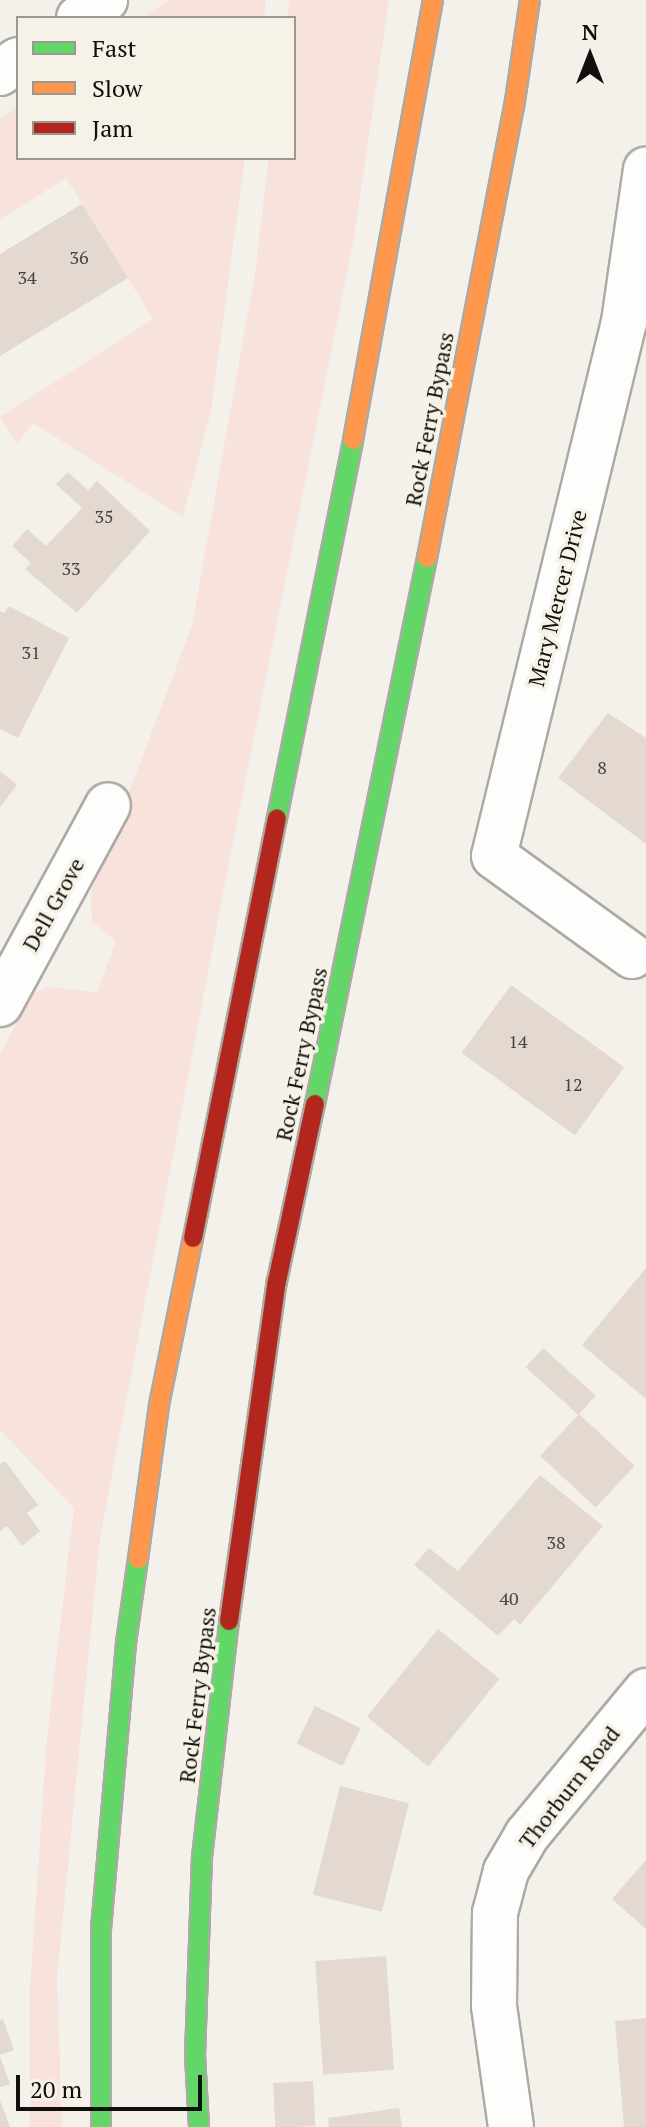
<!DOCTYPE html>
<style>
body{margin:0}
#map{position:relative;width:646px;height:2127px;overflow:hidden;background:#f4f1ea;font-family:"PT Serif",serif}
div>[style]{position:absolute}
.green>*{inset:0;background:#f7e2dc}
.building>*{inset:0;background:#e3d9d0;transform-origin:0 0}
.roads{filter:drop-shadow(2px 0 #acaaa5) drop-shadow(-2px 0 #acaaa5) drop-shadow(0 2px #acaaa5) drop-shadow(0 -2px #acaaa5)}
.street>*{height:44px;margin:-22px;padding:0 22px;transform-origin:22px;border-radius:22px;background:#fdfdfc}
.fast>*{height:18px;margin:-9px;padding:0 9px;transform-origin:9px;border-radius:9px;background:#63d668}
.slow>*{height:18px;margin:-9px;padding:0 9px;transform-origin:9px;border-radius:9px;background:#ff974d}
.jam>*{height:18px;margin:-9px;padding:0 9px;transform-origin:9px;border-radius:9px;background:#b3261e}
span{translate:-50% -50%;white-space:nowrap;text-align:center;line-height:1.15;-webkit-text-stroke:7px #f7f2e7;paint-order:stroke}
.number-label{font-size:18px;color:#47433e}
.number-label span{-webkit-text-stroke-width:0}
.street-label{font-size:22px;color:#12100c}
.legend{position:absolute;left:16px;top:16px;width:280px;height:144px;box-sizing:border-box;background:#f7f2e7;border:2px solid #9b988f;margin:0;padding:10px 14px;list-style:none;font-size:24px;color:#12100c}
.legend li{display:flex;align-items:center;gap:16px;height:40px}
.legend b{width:40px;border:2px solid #9b988f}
.north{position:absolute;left:550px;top:16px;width:80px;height:80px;-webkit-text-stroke:6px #f7f2e7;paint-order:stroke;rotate:0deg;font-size:22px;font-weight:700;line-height:32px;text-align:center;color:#12100c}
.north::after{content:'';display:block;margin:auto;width:28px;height:36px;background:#12100c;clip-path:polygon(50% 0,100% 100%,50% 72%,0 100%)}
.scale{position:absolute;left:16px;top:2075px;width:186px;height:36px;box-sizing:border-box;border:4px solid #12100c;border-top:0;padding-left:10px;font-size:24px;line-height:28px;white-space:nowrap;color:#12100c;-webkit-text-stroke:6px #f7f2e7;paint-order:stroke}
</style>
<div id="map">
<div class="green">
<i style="clip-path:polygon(169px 0,266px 0,264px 18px,143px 18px)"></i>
<i style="clip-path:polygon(289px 0,389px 0,354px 237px,231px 852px,100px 1538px,57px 1977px,62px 2127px,30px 2127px,30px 1987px,47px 1738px,74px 1508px,0 1430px,0 1055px,31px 994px,48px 987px,97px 992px,116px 941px,92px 922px,91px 892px,192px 626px,255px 273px,269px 158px,294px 158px,294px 18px,287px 18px)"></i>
<i style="clip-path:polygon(18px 106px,18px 158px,245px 158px,211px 410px,183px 517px,33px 423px,17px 444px,0 417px,153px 319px,66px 178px,0 220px,0 119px)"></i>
</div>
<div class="building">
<i style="clip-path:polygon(82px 204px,128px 278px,0 356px,0 254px)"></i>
<i style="clip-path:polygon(68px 472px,88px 490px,97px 481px,150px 531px,77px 613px,25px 569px,31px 563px,12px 546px,27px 529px,46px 546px,82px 508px,56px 484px)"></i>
<i style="clip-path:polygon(9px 606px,69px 638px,18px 738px,0 729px,0 611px,4px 613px)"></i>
<i style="clip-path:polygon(608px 713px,646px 738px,646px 844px,558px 778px)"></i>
<i style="clip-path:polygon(0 771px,17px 785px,0 807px)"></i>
<i style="left:511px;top:985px;width:140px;height:84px;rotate:36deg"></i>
<i style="clip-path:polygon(646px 1268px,646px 1399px,582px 1345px)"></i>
<i style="left:543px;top:1348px;width:71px;height:26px;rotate:42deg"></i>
<i style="left:579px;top:1414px;width:76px;height:57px;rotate:43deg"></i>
<i style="clip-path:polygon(5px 1461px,38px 1505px,27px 1513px,40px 1531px,22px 1546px,7px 1526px,0 1531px,0 1464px)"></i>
<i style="clip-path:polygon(540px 1475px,603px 1526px,520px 1625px,514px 1619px,498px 1636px,414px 1565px,429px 1548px,458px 1571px)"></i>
<i style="left:438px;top:1629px;width:79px;height:113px;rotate:39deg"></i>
<i style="left:315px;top:1706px;width:51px;height:42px;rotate:26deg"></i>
<i style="left:340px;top:1786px;width:71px;height:112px;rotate:14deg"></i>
<i style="clip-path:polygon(646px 1860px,646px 1929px,612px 1899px)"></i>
<i style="left:386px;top:1956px;width:114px;height:71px;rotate:86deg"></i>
<i style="clip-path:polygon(646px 2018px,646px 2127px,624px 2127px,615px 2021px)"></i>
<i style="clip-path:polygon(3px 2019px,14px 2050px,0 2055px,0 2020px)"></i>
<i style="clip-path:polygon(0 2056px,10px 2084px,0 2087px)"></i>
<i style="left:313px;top:2081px;width:45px;height:40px;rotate:87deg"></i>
<i style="clip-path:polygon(0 2100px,10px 2127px,0 2127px)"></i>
<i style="clip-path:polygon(399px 2108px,402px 2127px,329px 2127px,328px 2118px)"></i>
</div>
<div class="roads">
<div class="street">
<i style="left:79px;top:18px;width:32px;rotate:-35deg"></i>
<i style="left:0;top:73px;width:22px;rotate:-36deg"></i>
<i style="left:632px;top:956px;width:170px;rotate:-144.1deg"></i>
<i style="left:494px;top:856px;width:550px;rotate:-76.32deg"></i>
<i style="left:624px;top:322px;width:154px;rotate:-81.8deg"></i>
<i style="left:0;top:1004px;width:226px;rotate:-61.5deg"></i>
<i style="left:511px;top:2127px;width:122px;rotate:-98deg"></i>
<i style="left:494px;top:2006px;width:93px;rotate:-89.4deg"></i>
<i style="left:495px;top:1913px;width:43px;rotate:-75.3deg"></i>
<i style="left:506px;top:1871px;width:42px;rotate:-59.7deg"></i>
<i style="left:527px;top:1835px;width:187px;rotate:-50.4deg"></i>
</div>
<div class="fast">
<i style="left:277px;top:818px;width:386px;rotate:-78.6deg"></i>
<i style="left:315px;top:1104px;width:557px;rotate:-78.41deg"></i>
<i style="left:101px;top:2127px;width:198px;rotate:-90deg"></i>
<i style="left:101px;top:1929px;width:287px;rotate:-85deg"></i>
<i style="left:126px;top:1643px;width:85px;rotate:-81.9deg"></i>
<i style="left:199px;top:2127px;width:71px;rotate:-93.2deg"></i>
<i style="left:195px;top:2056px;width:199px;rotate:-88deg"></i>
<i style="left:202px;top:1857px;width:238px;rotate:-83.5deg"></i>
</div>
<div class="slow">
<i style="left:353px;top:440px;width:447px;rotate:-79.7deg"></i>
<i style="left:427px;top:558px;width:465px;rotate:-79.1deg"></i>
<i style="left:515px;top:101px;width:102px;rotate:-81.6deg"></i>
<i style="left:138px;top:1559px;width:155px;rotate:-82.2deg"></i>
<i style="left:159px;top:1405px;width:170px;rotate:-78.5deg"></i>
</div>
<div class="jam">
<i style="left:193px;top:1238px;width:428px;rotate:-78.7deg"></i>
<i style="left:229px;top:1621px;width:343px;rotate:-82deg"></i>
<i style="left:277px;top:1281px;width:181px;rotate:-77.9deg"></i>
</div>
</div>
<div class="number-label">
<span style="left:79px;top:257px">36</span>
<span style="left:27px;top:277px">34</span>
<span style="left:104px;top:516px">35</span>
<span style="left:71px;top:568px">33</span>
<span style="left:31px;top:652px">31</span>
<span style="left:602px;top:767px">8</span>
<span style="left:518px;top:1041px">14</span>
<span style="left:573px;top:1084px">12</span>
<span style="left:556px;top:1542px">38</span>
<span style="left:509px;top:1598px">40</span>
</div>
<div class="street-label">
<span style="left:429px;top:419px;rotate:-79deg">Rock Ferry Bypass</span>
<span style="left:557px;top:598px;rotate:-76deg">Mary Mercer Drive</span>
<span style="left:53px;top:904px;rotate:-61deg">Dell Grove</span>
<span style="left:301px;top:1054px;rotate:-78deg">Rock Ferry Bypass</span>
<span style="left:197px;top:1695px;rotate:-83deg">Rock Ferry Bypass</span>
<span style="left:569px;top:1787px;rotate:-52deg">Thorburn Road</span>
</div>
<ul class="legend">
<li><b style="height:10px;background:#63d668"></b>Fast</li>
<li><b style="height:10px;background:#ff974d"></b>Slow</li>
<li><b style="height:10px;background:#b3261e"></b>Jam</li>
</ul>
<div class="north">N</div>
<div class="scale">20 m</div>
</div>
